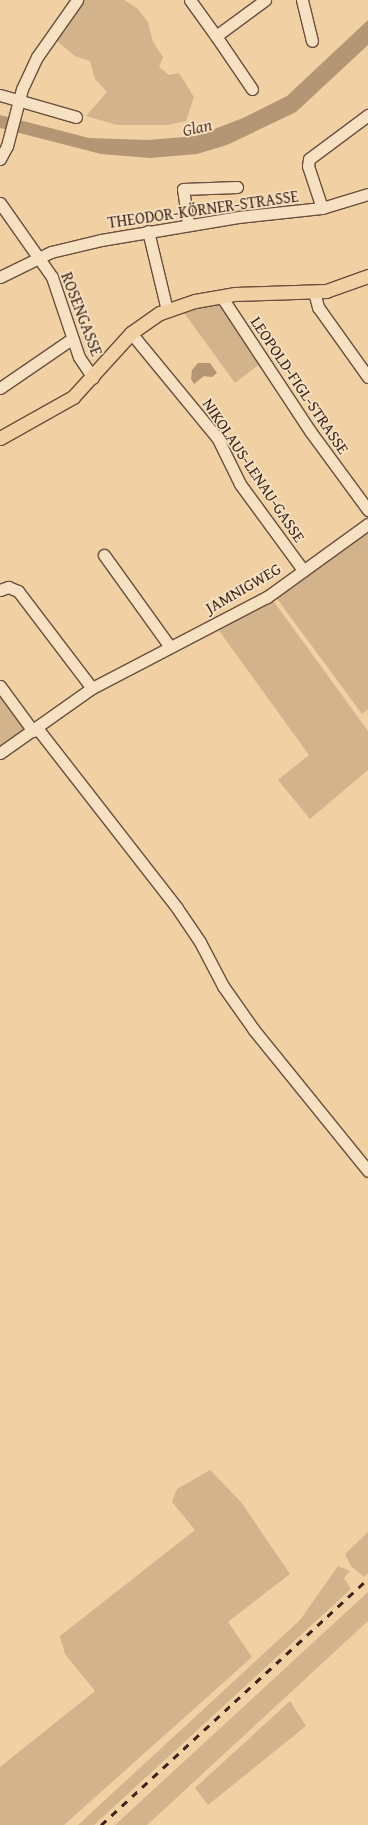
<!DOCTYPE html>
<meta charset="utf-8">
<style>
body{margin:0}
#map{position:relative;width:368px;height:1825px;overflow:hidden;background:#f1d1a3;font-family:"Gentium Book Plus",serif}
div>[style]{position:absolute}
.green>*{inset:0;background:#d2b38c}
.water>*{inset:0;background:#b49674}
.roads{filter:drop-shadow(1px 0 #6a4e3c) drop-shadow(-1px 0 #6a4e3c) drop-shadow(0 1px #6a4e3c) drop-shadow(0 -1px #6a4e3c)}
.minor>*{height:11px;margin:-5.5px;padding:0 5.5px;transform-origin:5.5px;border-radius:5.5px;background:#f6e1c3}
.major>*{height:13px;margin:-6.5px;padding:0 6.5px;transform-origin:6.5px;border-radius:6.5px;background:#f1d1a3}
.rail>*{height:2.5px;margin-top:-1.25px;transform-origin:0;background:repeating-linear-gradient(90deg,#3d2319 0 7px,transparent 0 14px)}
span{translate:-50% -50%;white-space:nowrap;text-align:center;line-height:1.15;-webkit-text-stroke:3.5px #f6e1c3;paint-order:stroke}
.street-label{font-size:16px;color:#3d2319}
.water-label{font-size:17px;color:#614634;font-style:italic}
</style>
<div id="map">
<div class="green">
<i style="clip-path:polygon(82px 0,124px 0,137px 8px,148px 22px,153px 42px,163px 57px,159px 67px,169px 75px,179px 73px,194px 97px,186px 121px,168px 125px,117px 125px,86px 116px,107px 92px,95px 79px,90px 61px,75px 56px,54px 39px)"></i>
<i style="clip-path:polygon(221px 301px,261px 363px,235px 383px,182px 310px)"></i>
<i style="clip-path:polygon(368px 530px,368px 709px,362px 714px,275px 596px)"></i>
<i style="clip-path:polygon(272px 599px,368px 731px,368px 770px,310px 819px,278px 780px,309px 755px,217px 628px)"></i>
<i style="clip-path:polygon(0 693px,25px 726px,25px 732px,0 747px)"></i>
<i style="clip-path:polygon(210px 1470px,241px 1502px,290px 1574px,228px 1622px,252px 1657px,64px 1825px,0 1825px,0 1767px,95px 1691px,65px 1654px,60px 1636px,195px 1530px,172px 1502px,177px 1489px)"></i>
<i style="clip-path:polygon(368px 1532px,368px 1573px,364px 1577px,351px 1566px,345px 1554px)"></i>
<i style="clip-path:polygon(338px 1566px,350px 1571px,344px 1578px,351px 1589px,94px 1825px,78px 1825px,300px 1620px)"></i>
<i style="clip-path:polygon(368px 1592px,368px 1621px,158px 1815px,147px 1825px,115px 1825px)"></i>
<i style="clip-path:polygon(290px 1701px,306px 1726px,208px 1805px,195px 1788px)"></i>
</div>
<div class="water">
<i style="clip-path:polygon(368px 20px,368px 45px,296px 112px,227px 145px,197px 154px,150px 158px,101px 154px,0 128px,0 115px,89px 138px,148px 140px,196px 136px,243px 118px,287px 96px)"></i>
<i style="clip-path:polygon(198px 363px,210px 363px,217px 373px,212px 377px,204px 376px,194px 384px,191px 379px,192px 370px)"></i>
</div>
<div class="roads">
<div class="minor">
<i style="left:190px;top:0;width:44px;rotate:54.2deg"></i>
<i style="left:302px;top:0;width:42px;rotate:76.3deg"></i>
<i style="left:252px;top:89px;width:64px;rotate:-124.2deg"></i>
<i style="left:216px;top:36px;width:61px;rotate:-36.3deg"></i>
<i style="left:0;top:95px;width:79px;rotate:16.1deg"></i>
<i style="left:0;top:159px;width:15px;rotate:-62deg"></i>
<i style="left:7px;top:146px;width:59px;rotate:-75.3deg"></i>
<i style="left:22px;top:89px;width:35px;rotate:-65deg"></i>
<i style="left:37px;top:57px;width:70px;rotate:-54.9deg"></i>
<i style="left:0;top:203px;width:90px;rotate:54.9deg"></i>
<i style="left:52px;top:277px;width:84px;rotate:71.4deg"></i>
<i style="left:79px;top:357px;width:25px;rotate:56deg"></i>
<i style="left:322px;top:208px;width:44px;rotate:-108.4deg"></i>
<i style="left:308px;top:166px;width:7px;rotate:-82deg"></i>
<i style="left:309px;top:159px;width:74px;rotate:-36.7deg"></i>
<i style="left:188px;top:224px;width:35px;rotate:-98deg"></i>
<i style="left:183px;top:189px;width:54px;rotate:-2.1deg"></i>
<i style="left:148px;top:231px;width:81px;rotate:76.5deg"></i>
<i style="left:0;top:277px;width:57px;rotate:-26.1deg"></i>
<i style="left:51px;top:252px;width:51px;rotate:-13.5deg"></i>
<i style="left:101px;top:240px;width:139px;rotate:-9.5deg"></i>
<i style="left:238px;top:217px;width:84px;rotate:-6.1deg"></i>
<i style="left:322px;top:208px;width:48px;rotate:-16.9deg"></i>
<i style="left:314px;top:292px;width:16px;rotate:75deg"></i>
<i style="left:318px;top:307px;width:86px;rotate:54.5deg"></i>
<i style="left:221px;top:296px;width:162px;rotate:56.6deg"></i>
<i style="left:310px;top:431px;width:98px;rotate:53.7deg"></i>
<i style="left:131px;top:333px;width:137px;rotate:50.6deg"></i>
<i style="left:218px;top:439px;width:50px;rotate:63.9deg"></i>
<i style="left:240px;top:484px;width:107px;rotate:53.8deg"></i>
<i style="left:0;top:388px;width:88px;rotate:-34.4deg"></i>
<i style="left:104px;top:555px;width:113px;rotate:54.3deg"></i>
<i style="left:0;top:590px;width:9px;rotate:-21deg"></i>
<i style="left:8px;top:587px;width:11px;rotate:22deg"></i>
<i style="left:18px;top:591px;width:122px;rotate:52.7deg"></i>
<i style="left:0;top:686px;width:56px;rotate:53.7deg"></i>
<i style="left:37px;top:728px;width:228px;rotate:52.1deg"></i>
<i style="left:177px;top:908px;width:41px;rotate:55.9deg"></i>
<i style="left:200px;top:942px;width:50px;rotate:62.4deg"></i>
<i style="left:223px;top:986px;width:54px;rotate:54.8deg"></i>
<i style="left:254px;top:1030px;width:181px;rotate:51deg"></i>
<i style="left:0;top:753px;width:113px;rotate:-35.2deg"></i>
<i style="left:92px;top:688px;width:197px;rotate:-27.5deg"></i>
<i style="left:267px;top:597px;width:125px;rotate:-35.9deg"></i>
</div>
<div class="major">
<i style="left:0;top:438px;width:84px;rotate:-29.3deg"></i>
<i style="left:73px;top:397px;width:86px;rotate:-47.8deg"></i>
<i style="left:131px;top:333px;width:35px;rotate:-35deg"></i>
<i style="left:160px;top:313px;width:37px;rotate:-19deg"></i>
<i style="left:195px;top:301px;width:41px;rotate:-9.9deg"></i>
<i style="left:235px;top:294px;width:91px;rotate:-1.9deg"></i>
<i style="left:326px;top:291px;width:45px;rotate:-19.7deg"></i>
</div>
</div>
<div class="rail">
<i style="left:101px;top:1825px;width:363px;rotate:-42.7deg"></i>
</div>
<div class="street-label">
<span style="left:203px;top:209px;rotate:-8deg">THEODOR-KÖRNER-STRASSE</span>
<span style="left:82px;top:314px;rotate:69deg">ROSENGASSE</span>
<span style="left:300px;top:385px;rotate:56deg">LEOPOLD-FIGL-STRASSE</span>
<span style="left:254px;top:470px;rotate:56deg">NIKOLAUS-LENAU-GASSE</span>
<span style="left:243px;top:588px;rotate:-30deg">JAMNIGWEG</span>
</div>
<div class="water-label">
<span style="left:197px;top:127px;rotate:-13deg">Glan</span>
</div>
</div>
